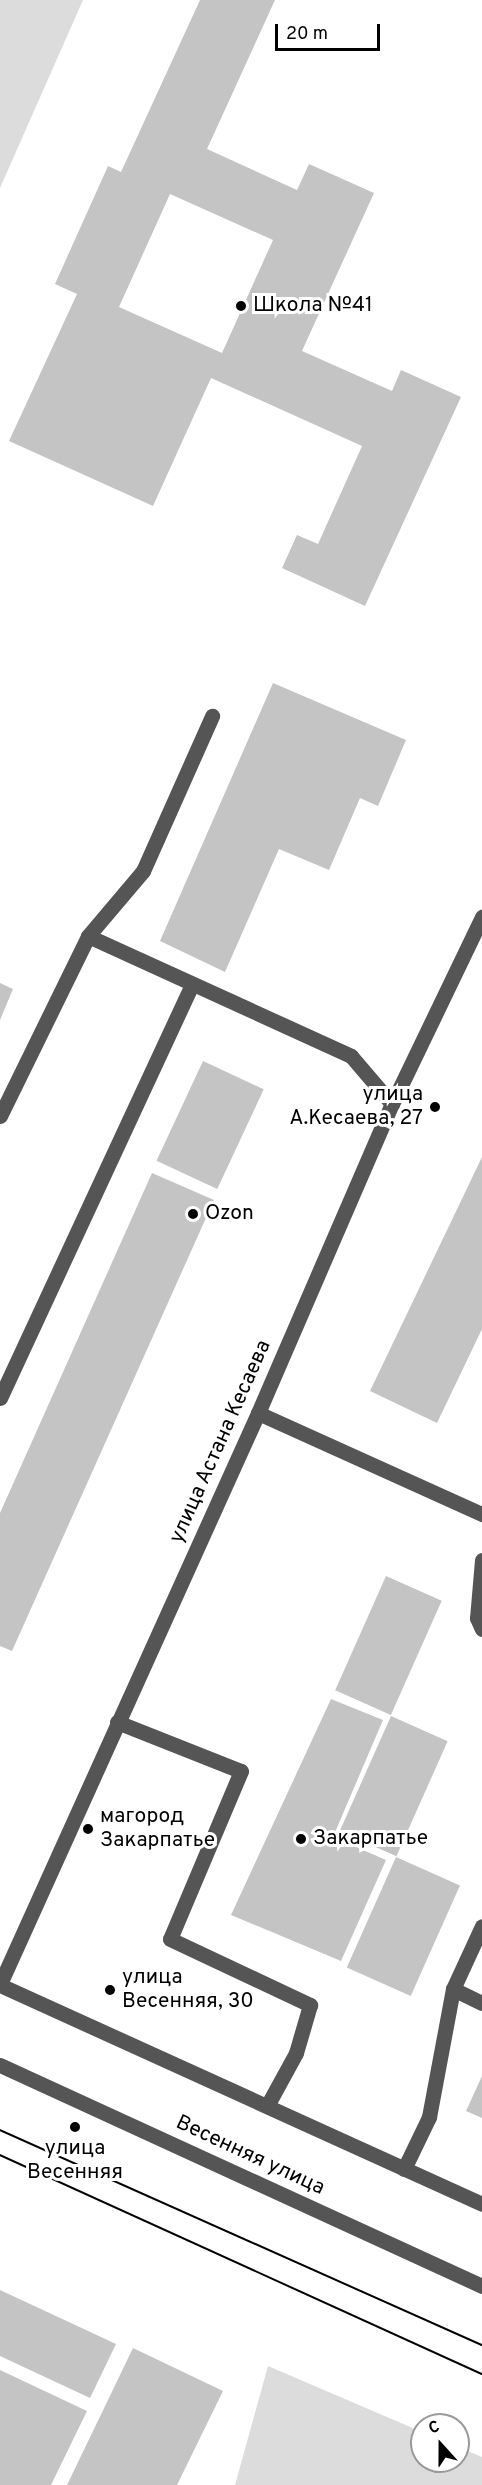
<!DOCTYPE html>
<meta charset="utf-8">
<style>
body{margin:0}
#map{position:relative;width:482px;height:2485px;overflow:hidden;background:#fff;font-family:Overpass,sans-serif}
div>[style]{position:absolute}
.green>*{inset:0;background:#dcdcdc}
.building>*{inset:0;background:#c4c4c4;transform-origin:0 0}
.minor>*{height:15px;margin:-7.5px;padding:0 7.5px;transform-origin:7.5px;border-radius:7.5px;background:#555}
.tram>*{height:1.5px;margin:-0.75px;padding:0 0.75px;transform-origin:0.75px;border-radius:0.75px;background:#000}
.dots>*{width:16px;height:16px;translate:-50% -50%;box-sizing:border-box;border:3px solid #fff;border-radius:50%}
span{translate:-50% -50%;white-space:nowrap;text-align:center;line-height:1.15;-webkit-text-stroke:6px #fff;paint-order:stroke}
.poi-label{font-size:21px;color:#000}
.left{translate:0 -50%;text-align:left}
.right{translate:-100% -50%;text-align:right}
.street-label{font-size:21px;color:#000}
.north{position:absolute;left:410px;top:2413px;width:60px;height:60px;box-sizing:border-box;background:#fff;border:2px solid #999;border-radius:50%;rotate:339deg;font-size:16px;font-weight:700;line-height:24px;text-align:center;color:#000}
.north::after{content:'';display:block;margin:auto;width:21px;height:27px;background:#000;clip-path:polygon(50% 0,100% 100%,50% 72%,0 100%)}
.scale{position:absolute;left:275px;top:24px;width:105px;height:27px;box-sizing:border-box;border:3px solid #000;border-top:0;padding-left:8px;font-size:18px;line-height:21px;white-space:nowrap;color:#000;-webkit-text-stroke:4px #fff;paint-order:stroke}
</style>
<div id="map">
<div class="green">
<i style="clip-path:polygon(0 0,83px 0,0 188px)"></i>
<i style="clip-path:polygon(268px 2366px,422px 2432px,422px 2461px,458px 2461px,458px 2447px,482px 2457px,482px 2485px,235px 2485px)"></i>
</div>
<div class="building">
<i style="clip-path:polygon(evenodd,200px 0,275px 0,207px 149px,297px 190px,309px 164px,374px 193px,302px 351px,392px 391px,401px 370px,461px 397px,365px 606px,282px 568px,297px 535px,318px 544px,362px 446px,211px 378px,153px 506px,9px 441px,77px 294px,55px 284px,108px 166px,121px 172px,200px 0,170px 194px,273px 240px,222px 353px,119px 307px,170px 194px)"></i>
<i style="clip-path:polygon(273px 683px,406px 740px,378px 806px,360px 798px,329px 870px,279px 849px,225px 972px,160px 941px)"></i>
<i style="clip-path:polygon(0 983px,13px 989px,0 1020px)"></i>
<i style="left:203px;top:1061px;width:67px;height:110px;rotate:25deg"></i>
<i style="clip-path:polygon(482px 1157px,482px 1329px,437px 1423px,370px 1391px)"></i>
<i style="clip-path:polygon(152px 1173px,214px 1200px,12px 1651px,0 1646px,0 1513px)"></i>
<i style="left:386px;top:1576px;width:61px;height:125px;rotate:24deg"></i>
<i style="clip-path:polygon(331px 1699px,383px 1720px,333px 1837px,386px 1860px,341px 1961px,231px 1915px)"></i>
<i style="left:391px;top:1716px;width:62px;height:126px;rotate:24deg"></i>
<i style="left:396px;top:1857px;width:70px;height:121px;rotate:24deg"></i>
<i style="clip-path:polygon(482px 2076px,482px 2118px,466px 2111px)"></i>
<i style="clip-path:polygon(0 2290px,116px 2344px,90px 2398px,0 2356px)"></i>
<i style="clip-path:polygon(133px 2348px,223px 2391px,177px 2485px,67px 2485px)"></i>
<i style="clip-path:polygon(0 2370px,87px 2411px,51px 2485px,0 2485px)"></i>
</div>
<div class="minor">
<i style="left:88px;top:936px;width:289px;rotate:24.5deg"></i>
<i style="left:351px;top:1056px;width:63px;rotate:49.5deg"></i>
<i style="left:0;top:1116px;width:200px;rotate:-63.9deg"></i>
<i style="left:88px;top:936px;width:85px;rotate:-49.8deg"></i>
<i style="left:143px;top:871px;width:170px;rotate:-66deg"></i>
<i style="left:0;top:1398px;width:455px;rotate:-65.1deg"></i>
<i style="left:258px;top:1413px;width:246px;rotate:24.3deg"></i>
<i style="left:482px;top:1560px;width:58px;rotate:94.9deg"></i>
<i style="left:477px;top:1618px;width:12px;rotate:66deg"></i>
<i style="left:117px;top:1722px;width:133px;rotate:21.6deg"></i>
<i style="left:241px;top:1771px;width:182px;rotate:112.9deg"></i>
<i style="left:170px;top:1939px;width:155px;rotate:25.2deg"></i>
<i style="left:310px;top:2005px;width:50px;rotate:106.3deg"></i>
<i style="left:296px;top:2053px;width:60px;rotate:118.7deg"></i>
<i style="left:0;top:1984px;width:627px;rotate:-65.68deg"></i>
<i style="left:258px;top:1413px;width:337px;rotate:-66.6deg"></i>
<i style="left:392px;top:1104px;width:208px;rotate:-64.3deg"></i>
<i style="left:0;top:1985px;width:529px;rotate:24.43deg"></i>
<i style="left:453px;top:1989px;width:32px;rotate:26deg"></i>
<i style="left:0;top:2065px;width:530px;rotate:24.63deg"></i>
<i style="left:404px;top:2169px;width:58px;rotate:-64.3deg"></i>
<i style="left:429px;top:2117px;width:130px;rotate:-79.4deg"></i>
<i style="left:453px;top:1989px;width:69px;rotate:-65.3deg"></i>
</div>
<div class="tram">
<i style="left:0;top:2130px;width:528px;rotate:24.04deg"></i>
<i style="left:0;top:2155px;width:529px;rotate:24.43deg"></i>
</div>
<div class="dots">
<i style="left:241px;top:306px;background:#000"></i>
<i style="left:435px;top:1107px;background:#000"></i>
<i style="left:193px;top:1214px;background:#000"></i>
<i style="left:88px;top:1829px;background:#000"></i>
<i style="left:301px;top:1839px;background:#000"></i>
<i style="left:110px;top:1990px;background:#000"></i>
<i style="left:75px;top:2127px;background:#000"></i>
</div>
<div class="poi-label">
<span class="left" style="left:253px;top:306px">Школа №41</span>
<span class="right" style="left:423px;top:1107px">улица<br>А.Кесаева, 27</span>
<span class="left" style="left:205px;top:1214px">Ozon</span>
<span class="left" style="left:100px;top:1829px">магород<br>Закарпатье</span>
<span class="left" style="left:313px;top:1839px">Закарпатье</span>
<span class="left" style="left:122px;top:1990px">улица<br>Весенняя, 30</span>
<span style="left:75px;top:2161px">улица<br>Весенняя</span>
</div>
<div class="street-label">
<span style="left:221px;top:1442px;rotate:-66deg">улица Астана Кесаева</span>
<span style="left:250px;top:2156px;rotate:25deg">Весенняя улица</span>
</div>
<div class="north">С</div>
<div class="scale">20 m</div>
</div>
